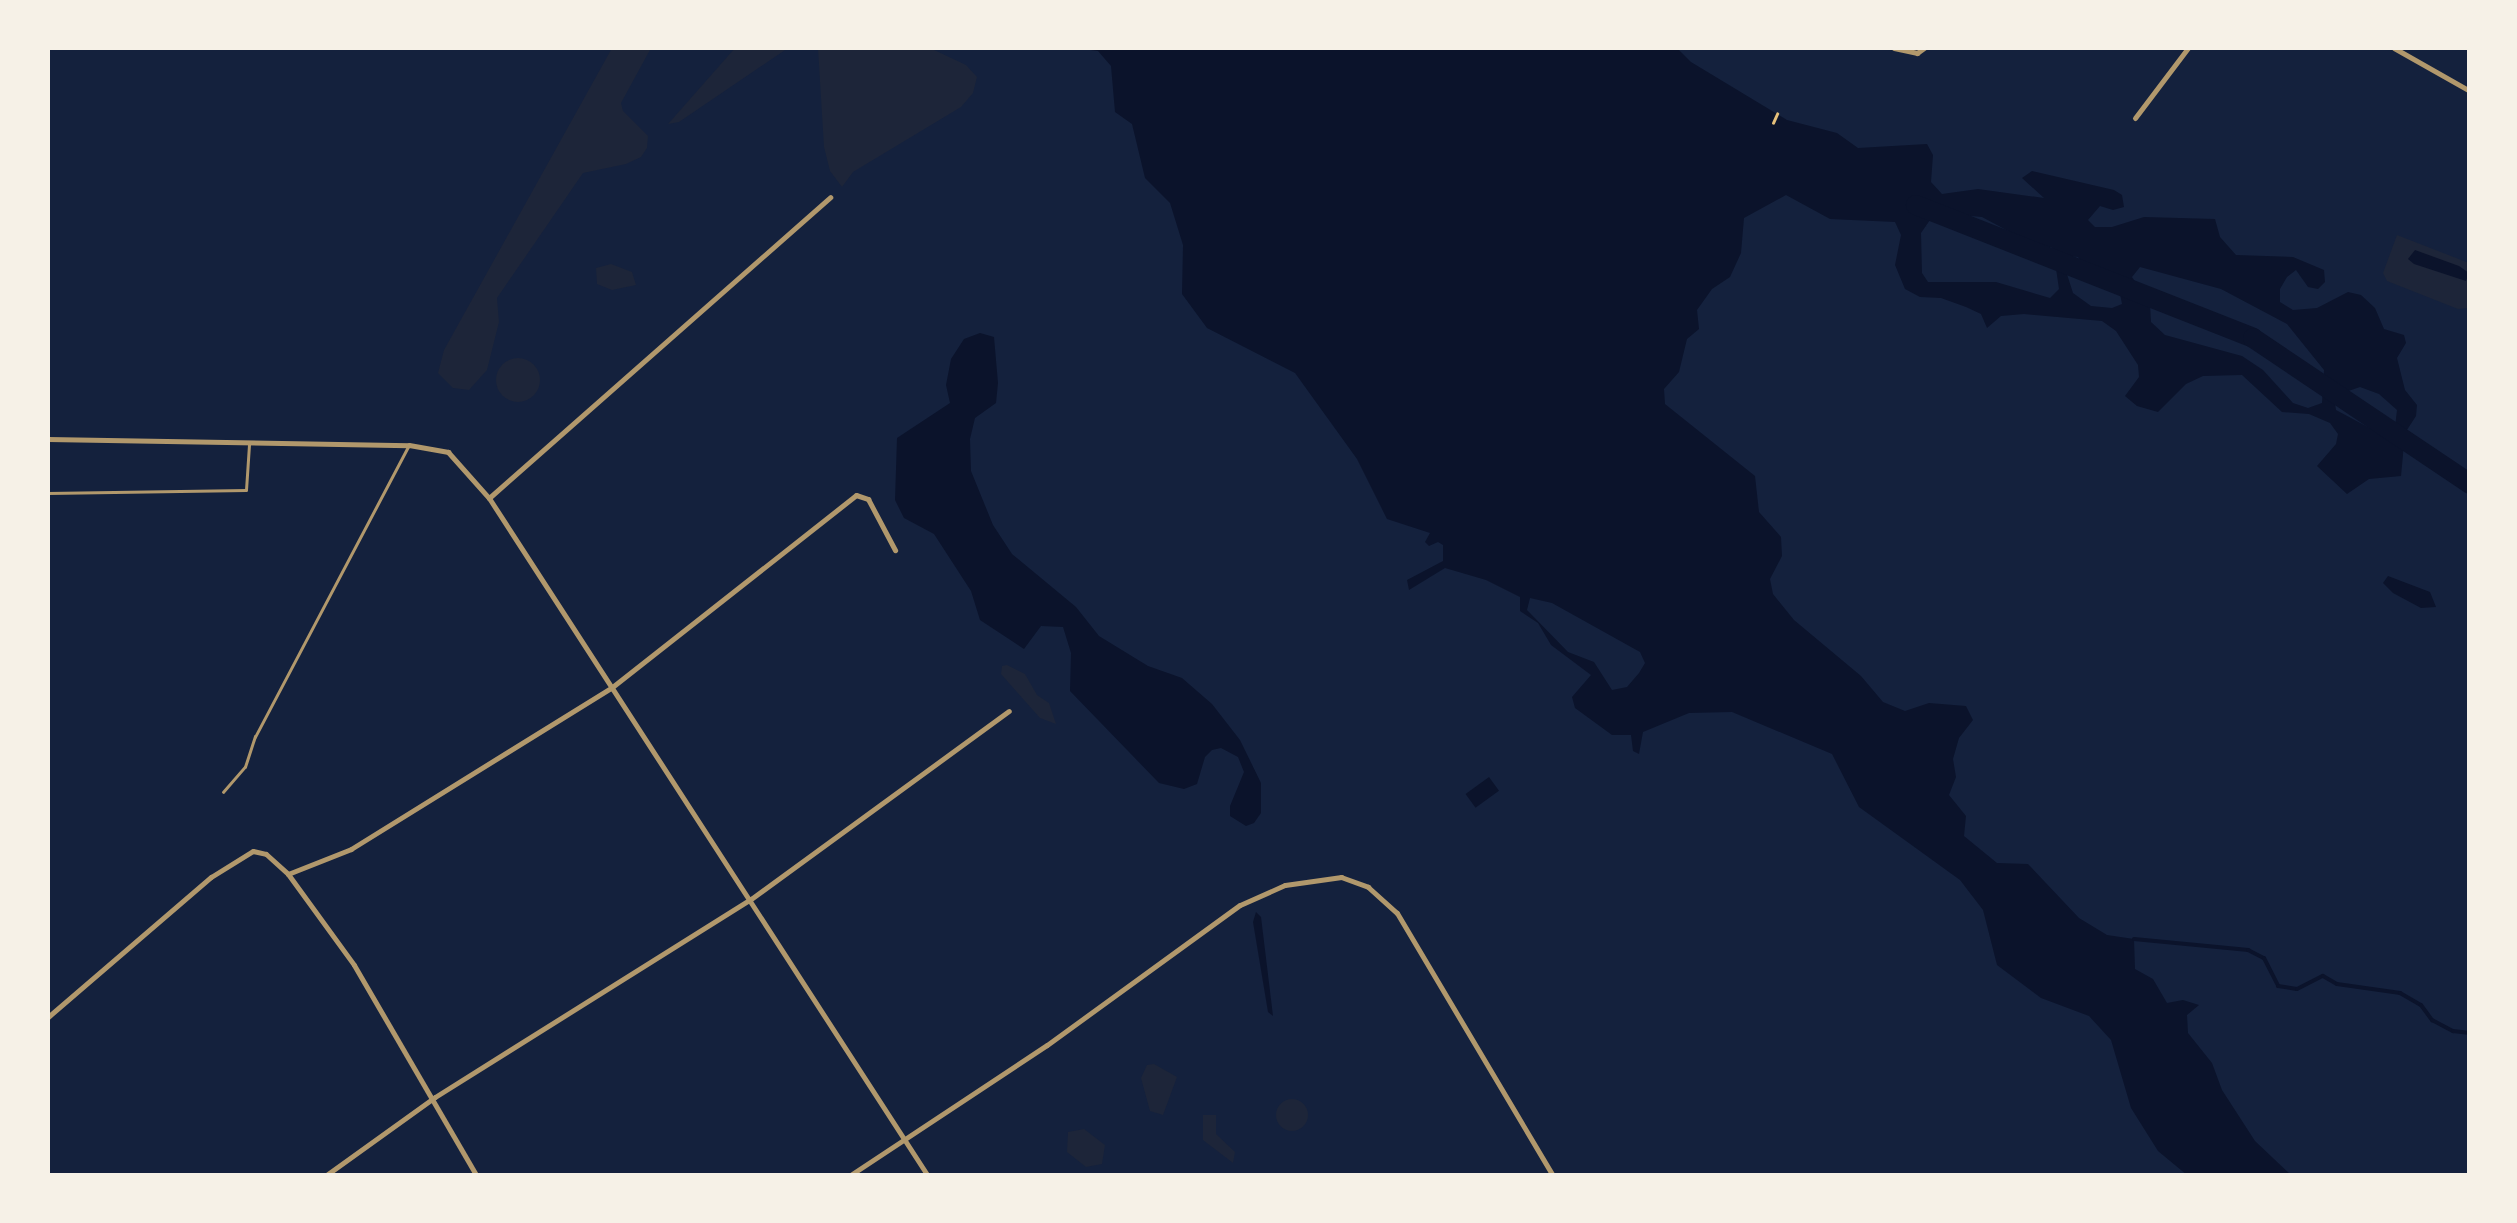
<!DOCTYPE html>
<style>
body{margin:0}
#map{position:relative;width:2517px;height:1223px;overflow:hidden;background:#14213d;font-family:Merriweather,serif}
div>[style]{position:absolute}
.green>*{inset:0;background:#1d2539}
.round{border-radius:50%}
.water>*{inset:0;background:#0b132b;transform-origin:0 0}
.stream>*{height:4px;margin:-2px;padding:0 2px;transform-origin:2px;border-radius:2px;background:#0b132b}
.river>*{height:20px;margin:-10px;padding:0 10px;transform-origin:10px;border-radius:10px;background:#0b132b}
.path>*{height:2.5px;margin:-1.25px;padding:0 1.25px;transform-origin:1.25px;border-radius:1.25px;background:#e5c07b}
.service>*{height:2.5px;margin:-1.25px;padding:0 1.25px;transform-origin:1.25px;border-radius:1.25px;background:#b1986c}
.minor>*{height:5px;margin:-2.5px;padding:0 2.5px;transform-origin:2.5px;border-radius:2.5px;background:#b1986c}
.tertiary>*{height:5px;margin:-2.5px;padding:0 2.5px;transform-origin:2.5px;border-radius:2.5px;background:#b1986c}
span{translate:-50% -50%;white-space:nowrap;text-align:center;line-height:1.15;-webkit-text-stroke:9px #f6f1e7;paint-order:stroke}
.frame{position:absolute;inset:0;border:50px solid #f6f1e7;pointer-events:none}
</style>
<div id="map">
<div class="green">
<i style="clip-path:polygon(612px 48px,651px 48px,621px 103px,623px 111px,648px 136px,647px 148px,641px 157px,626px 164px,583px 173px,497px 298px,499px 322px,487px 370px,469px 390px,453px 388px,438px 373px,444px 350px)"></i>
<i style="clip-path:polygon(735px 48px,788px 48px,679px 122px,668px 124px)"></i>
<i style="clip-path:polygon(818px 48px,930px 48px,966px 65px,977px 77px,973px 93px,961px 107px,853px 172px,842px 187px,830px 171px,824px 147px)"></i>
<i style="clip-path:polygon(2397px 235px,2469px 263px,2469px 308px,2458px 309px,2387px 281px,2383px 273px)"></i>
<i style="clip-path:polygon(611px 264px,632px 272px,636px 285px,612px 290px,597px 284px,596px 268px)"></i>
<i class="round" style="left:496px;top:358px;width:44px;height:44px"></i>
<i style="clip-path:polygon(1007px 665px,1025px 674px,1037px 695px,1049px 703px,1056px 724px,1040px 718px,1001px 674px,1002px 666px)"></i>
<i style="clip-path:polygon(1154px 1064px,1177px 1077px,1163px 1115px,1150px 1111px,1141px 1078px,1147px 1065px)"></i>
<i class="round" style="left:1276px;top:1099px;width:32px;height:32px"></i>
<i style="clip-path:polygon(1203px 1115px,1216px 1115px,1216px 1134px,1235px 1152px,1233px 1163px,1203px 1140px)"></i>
<i style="clip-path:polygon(1084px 1129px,1105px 1145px,1102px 1164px,1086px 1167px,1067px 1152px,1068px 1132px)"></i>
</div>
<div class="water">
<i style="clip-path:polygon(evenodd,1076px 48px,1677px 48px,1691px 62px,1787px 120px,1837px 133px,1858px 148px,1927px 144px,1933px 155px,1931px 182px,1942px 194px,1978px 189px,2044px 198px,2022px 178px,2032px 171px,2114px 190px,2122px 195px,2124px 207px,2113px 210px,2100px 206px,2088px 220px,2095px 227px,2112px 227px,2144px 217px,2215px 219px,2220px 237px,2236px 255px,2293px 257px,2324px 270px,2325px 282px,2318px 289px,2308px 287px,2296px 270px,2287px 277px,2280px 289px,2280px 302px,2293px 310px,2317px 308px,2348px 292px,2361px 295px,2375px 308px,2384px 329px,2404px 335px,2406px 343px,2397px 358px,2405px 390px,2417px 405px,2416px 416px,2405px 433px,2401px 476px,2369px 479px,2347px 494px,2317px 466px,2336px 444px,2338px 434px,2330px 423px,2309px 414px,2282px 412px,2242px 375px,2203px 376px,2186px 384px,2158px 412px,2137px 406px,2125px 396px,2139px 377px,2138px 365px,2116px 331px,2102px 321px,2024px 314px,2001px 316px,1987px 328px,1981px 314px,1966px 307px,1941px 298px,1920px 297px,1905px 289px,1895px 265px,1901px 235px,1895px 222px,1830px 219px,1786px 195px,1744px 218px,1741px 253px,1730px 277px,1712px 289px,1697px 310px,1699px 329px,1687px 339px,1679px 372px,1664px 389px,1665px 404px,1755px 476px,1759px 512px,1781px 537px,1782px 556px,1770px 579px,1773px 594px,1794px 620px,1861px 676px,1883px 702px,1905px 711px,1929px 703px,1966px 706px,1973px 720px,1959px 738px,1953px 759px,1956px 777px,1949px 795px,1966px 816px,1964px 836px,1997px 863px,2028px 864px,2079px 918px,2107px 935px,2134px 939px,2135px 969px,2153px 979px,2167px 1003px,2183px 1000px,2199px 1005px,2187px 1015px,2188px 1033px,2212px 1063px,2222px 1090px,2255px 1141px,2291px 1175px,2187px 1175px,2158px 1151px,2131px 1108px,2111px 1040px,2089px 1016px,2041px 998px,1997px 965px,1983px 910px,1960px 880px,1859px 807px,1832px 754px,1732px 712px,1689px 713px,1643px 732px,1639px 754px,1633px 751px,1631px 735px,1612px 735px,1575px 708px,1572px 697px,1591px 675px,1551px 645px,1538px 623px,1520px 611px,1520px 597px,1486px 580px,1445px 568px,1409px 590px,1407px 580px,1443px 561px,1443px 545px,1438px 542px,1429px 546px,1425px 542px,1430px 533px,1387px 519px,1357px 459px,1295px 373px,1207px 328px,1182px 294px,1183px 245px,1170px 203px,1145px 178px,1132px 124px,1115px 112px,1111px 66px,1098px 51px,1076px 48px,1949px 214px,1982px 217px,2025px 240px,2053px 248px,2059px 289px,2050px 298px,1996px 282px,1928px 282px,1922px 273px,1921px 233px,1932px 217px,1949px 214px,1076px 48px,2069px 256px,2078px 257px,2084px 268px,2099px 267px,2117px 278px,2122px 304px,2112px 308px,2091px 306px,2073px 293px,2065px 268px,2069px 256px,1076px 48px,2140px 267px,2221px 289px,2287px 324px,2324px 370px,2322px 403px,2308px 408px,2293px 403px,2263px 370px,2242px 356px,2165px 335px,2151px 322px,2150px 304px,2132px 277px,2140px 267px,1076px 48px,2360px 387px,2379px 394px,2397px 410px,2395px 427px,2379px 433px,2336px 410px,2334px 396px,2360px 387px,1076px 48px,1530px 598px,1552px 603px,1640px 652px,1645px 663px,1639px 673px,1627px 687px,1612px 690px,1594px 662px,1568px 652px,1527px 610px,1530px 598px)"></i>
<i style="clip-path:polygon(2415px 250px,2459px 266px,2469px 273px,2466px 281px,2414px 264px,2408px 259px)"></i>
<i style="clip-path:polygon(980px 333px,994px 337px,998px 383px,996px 403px,975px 418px,970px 439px,971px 471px,993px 525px,1012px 554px,1076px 607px,1099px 636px,1148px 666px,1182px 678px,1212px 704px,1240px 740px,1261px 783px,1261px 813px,1254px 823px,1246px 826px,1230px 816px,1230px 806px,1244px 772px,1238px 757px,1221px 748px,1212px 750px,1205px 757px,1197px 784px,1184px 789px,1159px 783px,1070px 691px,1071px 653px,1063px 627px,1041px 626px,1024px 649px,980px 620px,971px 591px,934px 534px,904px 518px,895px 500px,897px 438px,950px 403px,946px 385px,951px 359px,964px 339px)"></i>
<i style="clip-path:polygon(2388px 576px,2430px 592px,2436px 607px,2421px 608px,2393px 593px,2383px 583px)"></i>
<i style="left:1489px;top:777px;width:17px;height:29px;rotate:54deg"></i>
<i style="clip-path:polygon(1256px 912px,1261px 917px,1273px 1016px,1268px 1012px,1253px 922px)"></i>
</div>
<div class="stream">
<i style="left:2134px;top:939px;width:115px;rotate:5.5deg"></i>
<i style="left:2248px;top:950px;width:18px;rotate:27deg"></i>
<i style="left:2264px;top:958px;width:31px;rotate:63deg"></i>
<i style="left:2278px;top:986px;width:19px;rotate:9deg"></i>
<i style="left:2297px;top:989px;width:29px;rotate:-27deg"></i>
<i style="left:2323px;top:976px;width:16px;rotate:30deg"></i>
<i style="left:2337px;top:984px;width:64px;rotate:8.1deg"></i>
<i style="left:2400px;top:993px;width:24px;rotate:30deg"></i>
<i style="left:2421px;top:1005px;width:19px;rotate:54deg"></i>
<i style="left:2432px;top:1020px;width:24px;rotate:28deg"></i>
<i style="left:2453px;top:1031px;width:17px;rotate:7deg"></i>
</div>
<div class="river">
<i style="left:1916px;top:205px;width:362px;rotate:21.5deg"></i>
<i style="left:2253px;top:338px;width:262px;rotate:33.9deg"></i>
</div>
<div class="path">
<i style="left:1773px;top:123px;width:10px;rotate:-66deg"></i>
</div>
<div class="service">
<i style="left:48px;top:493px;width:198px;rotate:-0.9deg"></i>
<i style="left:246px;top:490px;width:45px;rotate:-86.2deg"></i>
<i style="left:223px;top:792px;width:33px;rotate:-49deg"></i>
<i style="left:245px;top:767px;width:32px;rotate:-72deg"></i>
<i style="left:255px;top:737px;width:328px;rotate:-62.2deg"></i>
</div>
<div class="minor">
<i style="left:1894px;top:48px;width:24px;rotate:12deg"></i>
<i style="left:1917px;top:53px;width:9px;rotate:-36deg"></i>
<i style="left:2394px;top:48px;width:87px;rotate:29.5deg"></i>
<i style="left:2135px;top:118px;width:88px;rotate:-52.9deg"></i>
<i style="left:48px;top:439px;width:361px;rotate:1deg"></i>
<i style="left:409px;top:445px;width:40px;rotate:10deg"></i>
<i style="left:448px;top:452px;width:62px;rotate:48.3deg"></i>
<i style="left:489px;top:498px;width:808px;rotate:57.08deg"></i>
<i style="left:489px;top:498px;width:455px;rotate:-41.4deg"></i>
<i style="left:288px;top:874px;width:68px;rotate:-21.6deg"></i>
<i style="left:351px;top:849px;width:306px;rotate:-31.8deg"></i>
<i style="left:611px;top:688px;width:312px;rotate:-38.2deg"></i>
<i style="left:856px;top:495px;width:13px;rotate:18deg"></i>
<i style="left:868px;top:499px;width:58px;rotate:62.1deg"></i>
<i style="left:325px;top:1176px;width:135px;rotate:-35.7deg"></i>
<i style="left:435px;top:1097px;width:373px;rotate:-32.1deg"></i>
<i style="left:751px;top:899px;width:319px;rotate:-36.1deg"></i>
<i style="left:849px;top:1176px;width:237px;rotate:-33.5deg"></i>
<i style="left:1047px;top:1045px;width:238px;rotate:-36deg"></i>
<i style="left:1240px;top:905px;width:49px;rotate:-24deg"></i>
<i style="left:1285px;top:885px;width:57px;rotate:-8.1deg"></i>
<i style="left:1341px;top:877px;width:29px;rotate:20deg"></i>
<i style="left:1368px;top:887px;width:39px;rotate:42deg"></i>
<i style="left:1397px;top:913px;width:306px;rotate:59.3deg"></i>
</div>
<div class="tertiary">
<i style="left:48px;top:1017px;width:215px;rotate:-40.7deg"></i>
<i style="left:211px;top:877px;width:49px;rotate:-31.8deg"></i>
<i style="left:253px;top:851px;width:13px;rotate:13deg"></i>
<i style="left:266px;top:854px;width:30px;rotate:42deg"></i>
<i style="left:288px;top:874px;width:112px;rotate:54deg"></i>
<i style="left:354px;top:965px;width:244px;rotate:59.8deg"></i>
</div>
<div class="frame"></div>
</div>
